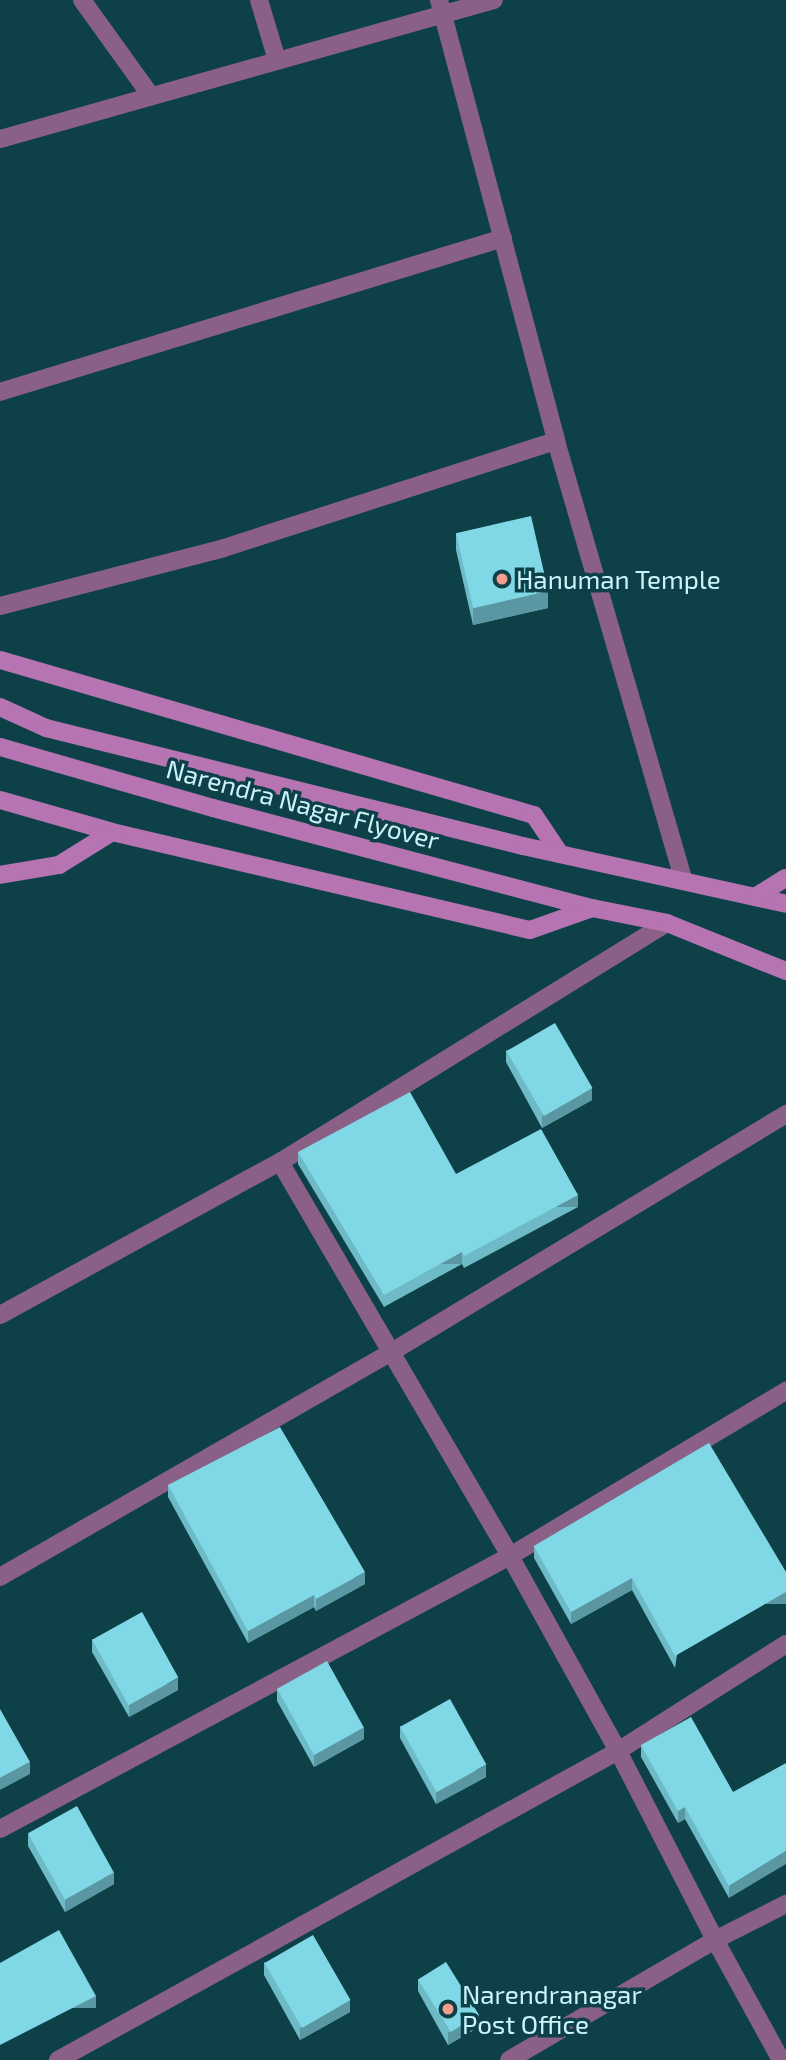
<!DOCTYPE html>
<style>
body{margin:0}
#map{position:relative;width:786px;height:2060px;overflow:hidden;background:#0e4048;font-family:"Exo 2",sans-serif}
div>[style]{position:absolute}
.street>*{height:18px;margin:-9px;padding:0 9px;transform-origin:9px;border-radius:9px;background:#8a6087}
.secondary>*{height:18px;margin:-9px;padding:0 9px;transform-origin:9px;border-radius:9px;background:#b674b2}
.wall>*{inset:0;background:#6ebac7}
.shaded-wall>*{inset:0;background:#5a97a2;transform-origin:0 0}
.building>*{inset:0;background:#80d8e7;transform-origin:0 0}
.dots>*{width:19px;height:19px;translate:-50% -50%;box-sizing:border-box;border:4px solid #0e4048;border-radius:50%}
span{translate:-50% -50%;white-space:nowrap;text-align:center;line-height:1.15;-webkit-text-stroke:7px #0e4048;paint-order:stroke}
.poi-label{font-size:26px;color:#caf3fb}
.left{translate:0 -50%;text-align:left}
.street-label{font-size:26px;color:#caf3fb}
</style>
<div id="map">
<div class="street">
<i style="left:82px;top:0;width:118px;rotate:54.3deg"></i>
<i style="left:259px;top:0;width:63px;rotate:73.3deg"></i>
<i style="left:439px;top:0;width:456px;rotate:75.1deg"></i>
<i style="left:556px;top:441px;width:456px;rotate:73.8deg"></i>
<i style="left:0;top:139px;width:513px;rotate:-15.72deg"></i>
<i style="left:0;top:392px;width:526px;rotate:-17.02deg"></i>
<i style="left:0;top:606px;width:231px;rotate:-14.5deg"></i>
<i style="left:224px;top:548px;width:349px;rotate:-17.9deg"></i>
<i style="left:280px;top:1162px;width:456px;rotate:59.7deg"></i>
<i style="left:510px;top:1556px;width:223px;rotate:61deg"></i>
<i style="left:618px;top:1751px;width:212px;rotate:62.8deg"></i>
<i style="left:715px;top:1940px;width:238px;rotate:149.8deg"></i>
<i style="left:0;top:1315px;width:319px;rotate:-28.7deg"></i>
<i style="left:280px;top:1162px;width:455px;rotate:-31.7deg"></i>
<i style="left:0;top:1577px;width:450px;rotate:-29.9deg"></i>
<i style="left:390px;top:1353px;width:463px;rotate:-31.1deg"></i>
<i style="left:0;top:1829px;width:578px;rotate:-28.16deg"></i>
<i style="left:510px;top:1556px;width:322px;rotate:-30.9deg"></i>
<i style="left:58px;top:2060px;width:640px;rotate:-28.89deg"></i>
<i style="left:618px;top:1751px;width:199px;rotate:-32.5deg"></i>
<i style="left:781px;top:2060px;width:137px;rotate:-118.8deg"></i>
<i style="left:715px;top:1940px;width:80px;rotate:-26.9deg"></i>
</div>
<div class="secondary">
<i style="left:0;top:660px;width:556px;rotate:16.19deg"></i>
<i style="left:534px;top:815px;width:47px;rotate:56.3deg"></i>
<i style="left:0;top:707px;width:51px;rotate:24.5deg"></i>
<i style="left:46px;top:728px;width:491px;rotate:13.9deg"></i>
<i style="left:523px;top:846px;width:269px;rotate:12.4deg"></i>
<i style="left:0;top:747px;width:222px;rotate:16deg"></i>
<i style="left:213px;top:808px;width:392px;rotate:14.8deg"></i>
<i style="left:592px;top:908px;width:76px;rotate:11.3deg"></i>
<i style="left:667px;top:923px;width:128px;rotate:22deg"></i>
<i style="left:0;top:800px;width:116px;rotate:15.9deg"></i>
<i style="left:112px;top:832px;width:429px;rotate:13.2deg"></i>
<i style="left:530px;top:930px;width:66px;rotate:-19.5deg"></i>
<i style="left:0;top:875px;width:60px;rotate:-9.6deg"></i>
<i style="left:59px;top:865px;width:62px;rotate:-31.9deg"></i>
<i style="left:755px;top:897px;width:36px;rotate:-32deg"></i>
</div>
<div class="wall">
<i style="clip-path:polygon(456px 533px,548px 608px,473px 625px,456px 550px)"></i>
<i style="clip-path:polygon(506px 1050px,592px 1100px,542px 1128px,506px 1062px)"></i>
<i style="clip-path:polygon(298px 1152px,456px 1174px,578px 1207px,464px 1268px,462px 1264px,384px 1307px,298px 1164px)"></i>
<i style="clip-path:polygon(709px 1443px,675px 1668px,632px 1590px,571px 1624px,534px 1558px,534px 1546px)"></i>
<i style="clip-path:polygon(168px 1485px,365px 1584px,316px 1611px,314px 1607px,248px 1643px,168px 1497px)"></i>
<i style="clip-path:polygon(92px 1639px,178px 1690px,129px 1717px,92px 1652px)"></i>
<i style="clip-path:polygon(277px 1689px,364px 1739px,314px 1767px,277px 1701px)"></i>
<i style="clip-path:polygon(400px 1726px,486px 1777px,436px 1804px,400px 1738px)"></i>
<i style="clip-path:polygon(641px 1745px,733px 1792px,729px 1898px,685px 1819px,678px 1823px,641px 1757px)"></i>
<i style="clip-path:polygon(28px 1834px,114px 1884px,65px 1912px,28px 1846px)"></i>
<i style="clip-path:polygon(264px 1962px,350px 2012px,300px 2040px,264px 1975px)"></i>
<i style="clip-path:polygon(418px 1979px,479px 2027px,448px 2045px,418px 1991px)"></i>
</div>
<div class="shaded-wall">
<i style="clip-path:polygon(548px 591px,548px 608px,473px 625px,473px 607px)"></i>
<i style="clip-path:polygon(592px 1088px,592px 1100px,542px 1128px,542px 1116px)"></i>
<i style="left:578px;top:1195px;width:12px;height:129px;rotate:90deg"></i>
<i style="left:462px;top:1252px;width:12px;height:89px;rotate:90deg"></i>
<i style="clip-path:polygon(365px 1572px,365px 1584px,316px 1611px,316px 1599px)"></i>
<i style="clip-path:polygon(632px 1578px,632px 1590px,571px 1624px,571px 1612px)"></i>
<i style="left:786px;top:1592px;width:12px;height:128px;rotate:90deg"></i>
<i style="clip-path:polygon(314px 1595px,314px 1607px,248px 1643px,248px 1631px)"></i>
<i style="clip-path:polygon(178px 1678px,178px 1690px,129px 1717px,129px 1705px)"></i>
<i style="clip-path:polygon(364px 1727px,364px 1739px,314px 1767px,314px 1755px)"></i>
<i style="clip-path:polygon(30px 1762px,30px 1774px,0 1790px,0 1778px)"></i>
<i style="clip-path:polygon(486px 1765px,486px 1777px,436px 1804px,436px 1792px)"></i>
<i style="clip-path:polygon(685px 1807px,685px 1819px,678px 1823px,678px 1811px)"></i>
<i style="clip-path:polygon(786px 1851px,786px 1864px,729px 1898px,729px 1886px)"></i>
<i style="clip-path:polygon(114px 1872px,114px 1884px,65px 1912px,65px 1900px)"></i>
<i style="left:96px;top:1996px;width:12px;height:108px;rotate:90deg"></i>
<i style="clip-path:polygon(350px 2000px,350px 2012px,300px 2040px,300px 2028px)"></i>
<i style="clip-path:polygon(479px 2014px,479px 2027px,448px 2045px,448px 2033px)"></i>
</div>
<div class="building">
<i style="left:531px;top:516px;width:77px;height:77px;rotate:77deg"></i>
<i style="left:555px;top:1023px;width:75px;height:56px;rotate:60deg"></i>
<i style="clip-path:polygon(410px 1092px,456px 1174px,541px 1129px,578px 1195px,464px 1256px,462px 1252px,384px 1295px,298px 1152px)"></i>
<i style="clip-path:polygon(280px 1427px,365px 1572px,316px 1599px,314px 1595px,248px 1631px,168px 1485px)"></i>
<i style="clip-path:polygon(709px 1443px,786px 1572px,786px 1592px,675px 1656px,632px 1578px,571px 1612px,534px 1546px)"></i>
<i style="left:142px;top:1612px;width:75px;height:57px;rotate:61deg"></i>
<i style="left:327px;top:1661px;width:76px;height:57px;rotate:61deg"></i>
<i style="left:450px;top:1699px;width:75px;height:57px;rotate:61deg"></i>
<i style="clip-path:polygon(0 1709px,30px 1762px,0 1778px)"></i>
<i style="clip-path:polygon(691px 1717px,733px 1792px,786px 1763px,786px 1851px,729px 1886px,685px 1807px,678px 1811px,641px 1745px)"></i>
<i style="left:77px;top:1806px;width:76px;height:56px;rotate:61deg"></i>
<i style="clip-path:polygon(59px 1930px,96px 1996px,0 2045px,0 1963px)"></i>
<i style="left:313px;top:1935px;width:75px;height:56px;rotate:60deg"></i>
<i style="left:446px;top:1962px;width:62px;height:33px;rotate:58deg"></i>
</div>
<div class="dots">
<i style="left:502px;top:579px;background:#f59d8f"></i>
<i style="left:448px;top:2009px;background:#f59d8f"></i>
</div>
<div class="poi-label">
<span class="left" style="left:516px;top:579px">Hanuman Temple</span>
<span class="left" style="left:462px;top:2009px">Narendranagar<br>Post Office</span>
</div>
<div class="street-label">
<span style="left:303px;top:804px;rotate:15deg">Narendra Nagar Flyover</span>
</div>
</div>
